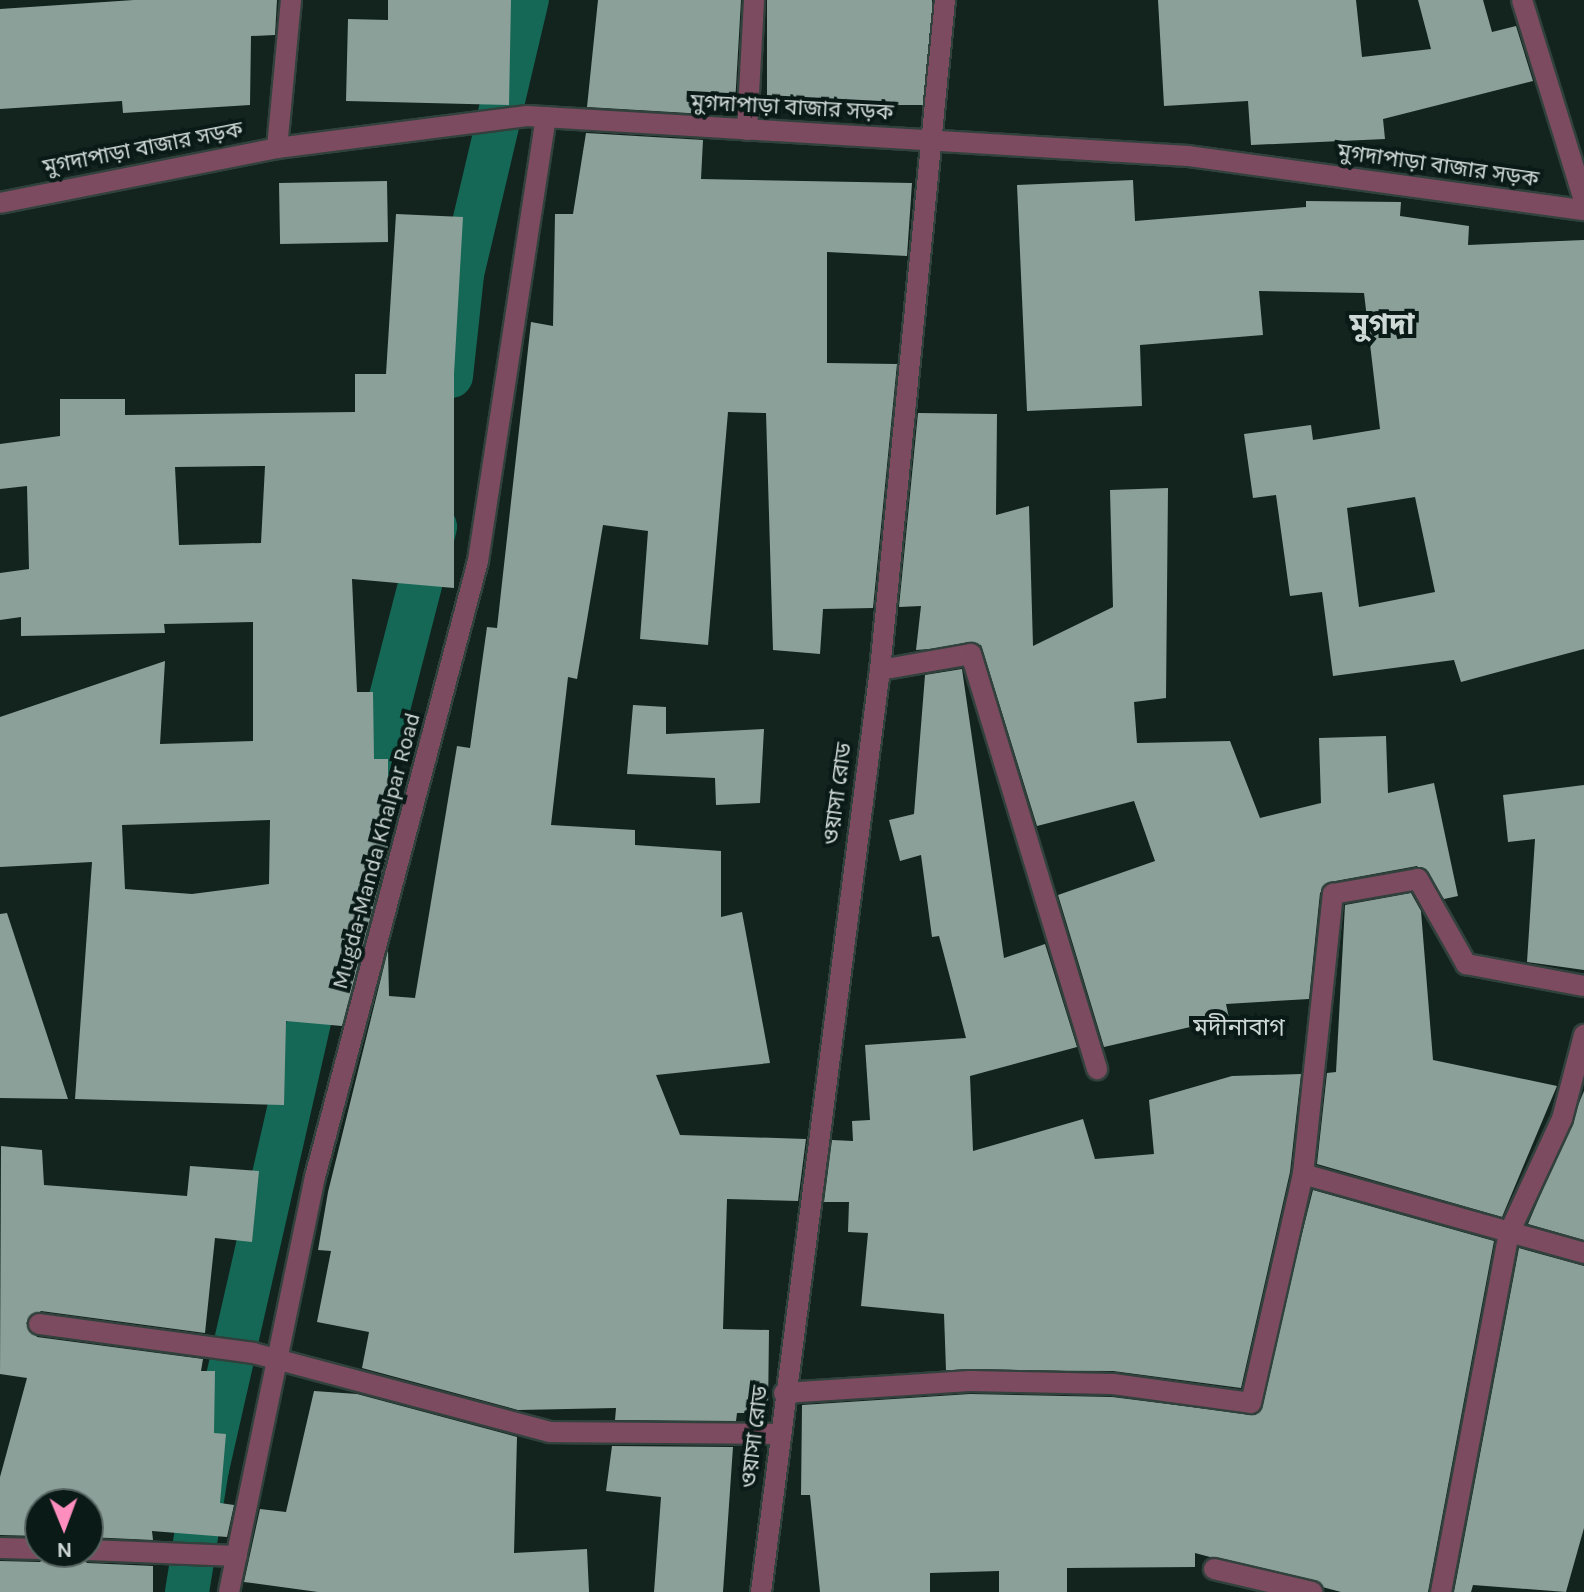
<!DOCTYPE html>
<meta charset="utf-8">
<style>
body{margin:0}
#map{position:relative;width:1584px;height:1592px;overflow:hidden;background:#13241f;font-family:Karla,"Noto Sans Bengali",sans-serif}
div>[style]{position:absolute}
.canal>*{height:44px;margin:-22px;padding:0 22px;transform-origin:22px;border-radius:22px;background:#156856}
.building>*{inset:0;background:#8ca09a;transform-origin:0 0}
.roads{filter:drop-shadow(2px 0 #31413c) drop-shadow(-2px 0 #31413c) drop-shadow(0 2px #31413c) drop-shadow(0 -2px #31413c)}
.minor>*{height:20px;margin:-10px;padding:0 10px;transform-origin:10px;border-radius:10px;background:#7d4b60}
.tertiary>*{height:20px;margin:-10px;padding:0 10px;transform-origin:10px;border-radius:10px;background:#7d4b60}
span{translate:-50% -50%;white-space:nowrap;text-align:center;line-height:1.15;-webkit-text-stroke:8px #0a1a16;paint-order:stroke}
.street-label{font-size:22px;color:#ced8d5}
.neighbourhood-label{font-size:24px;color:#ced8d5}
.district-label{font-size:30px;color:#ced8d5;font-weight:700}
.north{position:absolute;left:24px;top:1488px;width:80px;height:80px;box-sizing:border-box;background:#0a1a16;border:2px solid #586662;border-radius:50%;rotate:179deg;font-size:22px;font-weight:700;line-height:32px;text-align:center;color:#ced8d5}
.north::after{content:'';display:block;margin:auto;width:28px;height:36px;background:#fd8ebe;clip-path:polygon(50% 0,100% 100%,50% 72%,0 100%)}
</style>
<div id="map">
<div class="canal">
<i style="left:451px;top:376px;width:103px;rotate:-83.8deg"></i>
<i style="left:462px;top:274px;width:282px;rotate:-76.7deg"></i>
<i style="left:360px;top:817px;width:300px;rotate:-75.5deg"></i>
<i style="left:187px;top:1592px;width:125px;rotate:-80.8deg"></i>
<i style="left:207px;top:1469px;width:517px;rotate:-77.15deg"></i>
</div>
<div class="building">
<i style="clip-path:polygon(134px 0,277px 0,275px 35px,251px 36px,250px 105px,123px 113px,122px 101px,0 109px,0 9px)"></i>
<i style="clip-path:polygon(388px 0,511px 0,509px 105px,346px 101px,348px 19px,388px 20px)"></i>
<i style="clip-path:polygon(598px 0,741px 0,735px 104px,705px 103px,705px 114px,587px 107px)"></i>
<i style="left:767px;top:0;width:165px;height:105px"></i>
<i style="clip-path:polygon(1158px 0,1356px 0,1362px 57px,1431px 49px,1418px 0,1483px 0,1492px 32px,1516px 26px,1533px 81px,1383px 119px,1385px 139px,1251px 145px,1248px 101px,1164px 106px)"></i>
<i style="clip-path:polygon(586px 133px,703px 140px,701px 179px,912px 183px,907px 256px,827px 252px,827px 363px,897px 364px,873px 608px,823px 609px,820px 654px,773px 650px,766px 413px,728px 412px,708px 645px,640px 639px,648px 531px,603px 525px,577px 679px,568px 677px,551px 825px,635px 830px,635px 845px,721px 851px,721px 917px,742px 912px,770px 1063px,656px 1075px,680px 1135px,806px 1139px,798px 1201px,727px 1199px,723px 1329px,769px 1330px,768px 1413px,737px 1413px,736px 1421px,615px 1420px,616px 1408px,518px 1410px,362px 1368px,369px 1332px,317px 1322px,331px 1251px,318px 1250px,328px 1192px,388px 950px,389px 996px,415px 998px,457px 746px,470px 748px,487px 627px,497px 628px,531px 322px,553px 326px,555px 214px,573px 214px)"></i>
<i style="clip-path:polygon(evenodd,1133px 180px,1135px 221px,1306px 207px,1306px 201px,1401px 202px,1400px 216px,1469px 226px,1468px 245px,1584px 240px,1584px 649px,1461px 682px,1454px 660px,1333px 676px,1322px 592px,1290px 596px,1276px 495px,1253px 498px,1244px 434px,1311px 425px,1313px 440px,1380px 429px,1364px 293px,1259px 291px,1263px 335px,1140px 345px,1142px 406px,1027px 411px,1017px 185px,1133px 180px,1415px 497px,1435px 592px,1359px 607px,1347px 508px,1415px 497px)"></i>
<i style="left:387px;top:181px;width:61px;height:108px;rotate:89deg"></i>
<i style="clip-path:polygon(evenodd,396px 214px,463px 217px,454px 374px,454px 588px,352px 579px,357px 692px,373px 692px,374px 759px,388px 759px,388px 850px,342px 1026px,286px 1021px,284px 1105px,75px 1099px,92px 862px,0 867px,0 717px,165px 661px,160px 744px,253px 741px,253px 622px,164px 624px,165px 633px,21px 636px,21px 617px,0 620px,0 573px,29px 569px,27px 486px,0 489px,0 444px,60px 436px,60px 399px,125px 399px,125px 415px,355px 412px,355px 374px,386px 374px,396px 214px,265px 466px,261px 543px,179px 545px,175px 467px,265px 466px,396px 214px,270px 820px,269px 884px,192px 894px,125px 889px,122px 825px,270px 820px)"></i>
<i style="clip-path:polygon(918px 413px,997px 414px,996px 515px,1029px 506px,1033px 646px,1113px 607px,1110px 490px,1168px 488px,1166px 698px,1134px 702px,1137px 743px,1230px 741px,1260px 818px,1321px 803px,1319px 738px,1386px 736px,1388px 793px,1434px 783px,1458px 896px,1444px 899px,1417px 866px,1330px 882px,1320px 893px,1309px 999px,1226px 1004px,1229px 1018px,1104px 1047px,1058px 895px,1155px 861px,1134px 801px,1037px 826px,981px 645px,916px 650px,921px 606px,899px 607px)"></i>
<i style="clip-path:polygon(962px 669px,1004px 958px,1045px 944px,1077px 1047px,970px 1076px,973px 1151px,1083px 1119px,1095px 1159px,1154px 1154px,1149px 1100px,1232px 1076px,1301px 1074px,1290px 1172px,1241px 1388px,1113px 1371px,946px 1370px,944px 1314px,861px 1306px,868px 1233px,848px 1232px,849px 1202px,824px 1202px,832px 1140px,853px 1141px,852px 1121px,870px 1120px,865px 1045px,966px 1038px,939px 936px,932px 937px,921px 855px,900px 861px,889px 820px,914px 814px,925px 675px)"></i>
<i style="clip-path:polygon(633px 705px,666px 707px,666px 734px,764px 729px,760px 803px,716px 805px,715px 778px,627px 774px)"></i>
<i style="clip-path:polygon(1584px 785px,1584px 970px,1527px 962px,1535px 839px,1508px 842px,1503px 795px)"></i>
<i style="clip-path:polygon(1411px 893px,1421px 911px,1433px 1060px,1557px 1086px,1502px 1217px,1317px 1164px,1327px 1073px,1336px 1072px,1345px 905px)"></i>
<i style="clip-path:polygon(7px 913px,68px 1099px,0 1098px,0 914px)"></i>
<i style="clip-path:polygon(1584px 1091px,1584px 1240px,1528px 1224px)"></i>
<i style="clip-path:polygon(1px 1146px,42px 1150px,44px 1185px,187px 1196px,190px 1166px,259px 1171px,252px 1242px,215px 1238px,205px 1333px,41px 1311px,26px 1323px,37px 1337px,203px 1359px,201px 1371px,215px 1371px,214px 1433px,226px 1434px,220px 1503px,234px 1505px,227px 1537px,152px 1531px,153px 1540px,88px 1537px,88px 1504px,40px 1504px,40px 1536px,0 1535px,0 1477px,27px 1378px,0 1374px)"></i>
<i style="clip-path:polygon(1313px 1190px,1494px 1241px,1428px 1592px,1341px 1592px,1195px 1553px,1195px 1567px,1067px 1568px,1067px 1592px,999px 1592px,999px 1571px,930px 1573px,930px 1592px,820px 1592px,810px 1495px,801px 1495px,802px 1405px,970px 1394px,1112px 1397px,1256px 1415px)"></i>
<i style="clip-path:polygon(1519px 1248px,1584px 1266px,1584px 1528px,1566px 1592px,1473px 1585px,1471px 1592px,1454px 1592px)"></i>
<i style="clip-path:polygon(314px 1391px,357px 1394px,517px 1437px,514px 1553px,587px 1549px,589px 1592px,318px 1592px,244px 1582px,260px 1509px,286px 1512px)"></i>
<i style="clip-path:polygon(612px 1446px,733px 1447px,723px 1592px,654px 1592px,661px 1497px,606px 1491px)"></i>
<i style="clip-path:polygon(52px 1552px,75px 1552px,87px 1563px,153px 1566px,153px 1592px,0 1592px,0 1561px,40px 1562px)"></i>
</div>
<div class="roads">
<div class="minor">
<i style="left:1522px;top:0;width:209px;rotate:72.8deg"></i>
<i style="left:747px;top:130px;width:130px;rotate:-86.9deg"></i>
<i style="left:277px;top:148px;width:149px;rotate:-84.6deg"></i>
<i style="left:880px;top:670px;width:92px;rotate:-10deg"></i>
<i style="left:971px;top:654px;width:434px;rotate:73.1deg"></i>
<i style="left:1303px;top:1174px;width:292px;rotate:15.7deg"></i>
<i style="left:39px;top:1324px;width:216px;rotate:7.7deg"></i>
<i style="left:253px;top:1353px;width:307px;rotate:14.9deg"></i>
<i style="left:550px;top:1432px;width:230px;rotate:0.5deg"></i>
<i style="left:784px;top:1393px;width:186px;rotate:-3.7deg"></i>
<i style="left:970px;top:1381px;width:143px;rotate:1.2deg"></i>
<i style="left:1113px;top:1384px;width:139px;rotate:7.8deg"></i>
<i style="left:1251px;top:1403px;width:235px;rotate:-77.2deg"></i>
<i style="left:1303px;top:1174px;width:282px;rotate:-83.9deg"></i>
<i style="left:1333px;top:894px;width:86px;rotate:-10deg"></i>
<i style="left:1418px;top:879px;width:98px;rotate:60.5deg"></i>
<i style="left:1466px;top:964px;width:120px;rotate:10.6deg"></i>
<i style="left:0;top:1548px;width:40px;rotate:1.4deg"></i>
<i style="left:88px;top:1550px;width:149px;rotate:2.3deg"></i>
<i style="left:1214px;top:1569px;width:101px;rotate:13.2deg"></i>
<i style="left:229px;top:1592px;width:424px;rotate:-78.3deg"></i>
<i style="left:315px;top:1177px;width:637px;rotate:-75.18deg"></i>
<i style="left:478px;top:561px;width:449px;rotate:-81.3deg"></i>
<i style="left:761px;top:1592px;width:930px;rotate:-82.65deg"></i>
<i style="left:880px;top:670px;width:673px;rotate:-84.46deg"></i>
<i style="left:1441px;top:1592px;width:365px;rotate:-79.3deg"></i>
<i style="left:1509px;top:1233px;width:126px;rotate:-65.1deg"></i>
<i style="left:1562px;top:1119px;width:87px;rotate:-75.3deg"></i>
</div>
<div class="tertiary">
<i style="left:0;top:203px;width:282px;rotate:-11.2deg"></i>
<i style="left:277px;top:148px;width:252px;rotate:-7.3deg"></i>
<i style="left:527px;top:116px;width:662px;rotate:3.46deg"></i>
<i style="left:1188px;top:156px;width:400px;rotate:7.8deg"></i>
</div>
</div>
<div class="street-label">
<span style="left:792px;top:108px;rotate:3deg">মুগদাপাড়া বাজার সড়ক</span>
<span style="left:143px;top:149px;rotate:-11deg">মুগদাপাড়া বাজার সড়ক</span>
<span style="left:1438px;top:166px;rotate:8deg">মুগদাপাড়া বাজার সড়ক</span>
<span style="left:838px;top:794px;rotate:-82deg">ওয়াসা রোড</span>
<span style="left:377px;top:851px;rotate:-75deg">Mugda-Manda Khalpar Road</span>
<span style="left:755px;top:1437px;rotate:-83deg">ওয়াসা রোড</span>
</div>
<div class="neighbourhood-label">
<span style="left:1239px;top:1028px">মদীনাবাগ</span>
</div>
<div class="district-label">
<span style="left:1382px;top:324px">মুগদা</span>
</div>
<div class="north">N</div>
</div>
